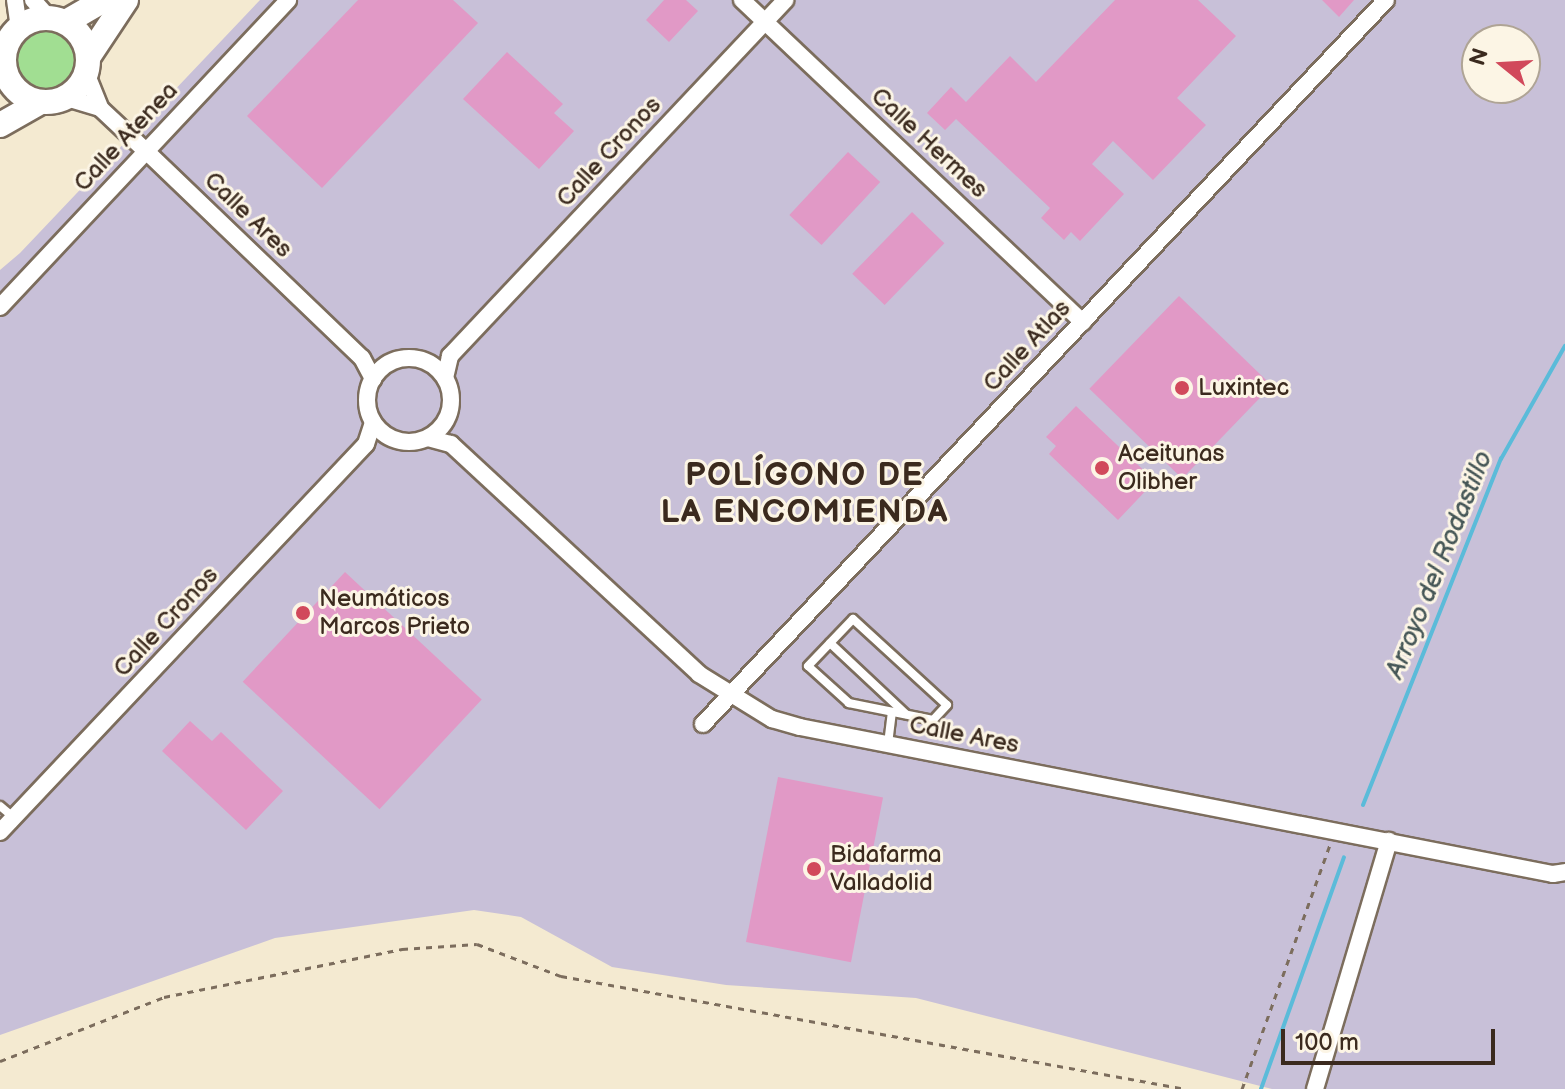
<!DOCTYPE html>
<meta charset="utf-8">
<style>
body{margin:0}
#map{position:relative;width:1565px;height:1089px;overflow:hidden;background:#f4ead1;font-family:"Balsamiq Sans",sans-serif}
div>[style]{position:absolute}
.industrial>*{inset:0;background:#c8c0d8}
.green>*{inset:0;background:#a1de92}
.round{border-radius:50%}
.stream>*{height:4px;margin:-2px;padding:0 2px;transform-origin:2px;border-radius:2px;background:#5bbbd9}
.building>*{inset:0;background:#e199c6;transform-origin:0 0}
.path>*{height:3px;margin-top:-1.5px;transform-origin:0;background:repeating-linear-gradient(90deg,#7c6d5d 0 6px,transparent 0 12px)}
.roads{filter:drop-shadow(2px 0 #7c6d5d) drop-shadow(-2px 0 #7c6d5d) drop-shadow(0 2px #7c6d5d) drop-shadow(0 -2px #7c6d5d)}
.lane>*{height:8px;margin:-4px;padding:0 4px;transform-origin:4px;border-radius:4px;background:#fff}
.street>*{height:16px;margin:-8px;padding:0 8px;transform-origin:8px;border-radius:8px;background:#fff}
.street>.ring{margin:-8px;padding:0;box-sizing:content-box;background:none;border:16px solid #fff;border-radius:50%}
.secondary>*{height:24px;margin:-12px;padding:0 12px;transform-origin:12px;border-radius:12px;background:#fff}
.secondary>.ring{margin:-12px;padding:0;box-sizing:content-box;background:none;border:24px solid #fff;border-radius:50%}
.dots>*{width:22px;height:22px;translate:-50% -50%;box-sizing:border-box;border:4px solid #fcf5e5;border-radius:50%}
span{translate:-50% -50%;white-space:nowrap;text-align:center;line-height:1.15;-webkit-text-stroke:6px #fcf5e5;paint-order:stroke}
.street-label{font-size:24px;color:#3b2a1e}
.poi-label{font-size:24px;color:#3b2a1e}
.left{translate:0 -50%;text-align:left}
.water-label{font-size:26px;color:#455656;font-style:italic}
.district-label{font-size:32px;color:#3b2a1e;font-weight:700;letter-spacing:2px}
.north{position:absolute;left:1461px;top:24px;width:80px;height:80px;box-sizing:border-box;background:#fcf5e5;border:2px solid #afa495;border-radius:50%;rotate:288deg;font-size:22px;font-weight:700;line-height:32px;text-align:center;color:#3b2a1e}
.north::after{content:'';display:block;margin:auto;width:28px;height:36px;background:#d1495b;clip-path:polygon(50% 0,100% 100%,50% 72%,0 100%)}
.scale{position:absolute;left:1281px;top:1029px;width:214px;height:36px;box-sizing:border-box;border:4px solid #3b2a1e;border-top:0;padding-left:10px;font-size:24px;line-height:28px;white-space:nowrap;color:#3b2a1e;-webkit-text-stroke:6px #fcf5e5;paint-order:stroke}
</style>
<div id="map">
<div class="industrial">
<i style="clip-path:polygon(evenodd,260px 0,1565px 0,1565px 1089px,1272px 1089px,916px 998px,726px 985px,612px 967px,521px 917px,474px 910px,275px 938px,0 1035px,0 270px,20px 253px,260px 0,1477px 40px,1525px 40px,1525px 88px,1477px 88px,1477px 40px)"></i>
</div>
<div class="green">
<i class="round" style="left:15px;top:28px;width:64px;height:64px"></i>
</div>
<div class="stream">
<i style="left:1363px;top:805px;width:373px;rotate:-68.3deg"></i>
<i style="left:1501px;top:459px;width:130px;rotate:-60.5deg"></i>
<i style="left:1261px;top:1089px;width:246px;rotate:-70.3deg"></i>
</div>
<div class="building">
<i style="clip-path:polygon(358px 0,453px 0,478px 23px,322px 188px,247px 116px)"></i>
<i style="clip-path:polygon(664px 0,686px 0,698px 11px,669px 42px,646px 20px)"></i>
<i style="clip-path:polygon(1115px 0,1198px 0,1236px 36px,1177px 98px,1206px 125px,1153px 180px,1113px 141px,1092px 164px,1124px 194px,1080px 241px,1071px 232px,1064px 240px,1041px 218px,1050px 208px,956px 119px,945px 130px,927px 113px,951px 87px,966px 102px,1010px 56px,1036px 82px)"></i>
<i style="clip-path:polygon(1322px 0,1354px 0,1339px 17px)"></i>
<i style="clip-path:polygon(507px 52px,563px 104px,554px 113px,574px 131px,539px 169px,463px 99px)"></i>
<i style="left:848px;top:152px;width:44px;height:86px;rotate:43deg"></i>
<i style="left:912px;top:212px;width:45px;height:86px;rotate:44deg"></i>
<i style="left:1179px;top:296px;width:129px;height:129px;rotate:44deg"></i>
<i style="clip-path:polygon(1076px 406px,1155px 481px,1118px 520px,1049px 454px,1056px 446px,1046px 437px)"></i>
<i style="left:345px;top:572px;width:187px;height:150px;rotate:43deg"></i>
<i style="clip-path:polygon(190px 721px,212px 741px,221px 732px,283px 791px,246px 830px,162px 751px)"></i>
<i style="left:778px;top:777px;width:107px;height:168px;rotate:11deg"></i>
</div>
<div class="path">
<i style="left:0;top:1061px;width:176px;rotate:-21.3deg"></i>
<i style="left:164px;top:997px;width:243px;rotate:-11.4deg"></i>
<i style="left:402px;top:949px;width:75px;rotate:-3.8deg"></i>
<i style="left:477px;top:944px;width:90px;rotate:20.9deg"></i>
<i style="left:561px;top:976px;width:635px;rotate:10.25deg"></i>
<i style="left:1242px;top:1089px;width:260px;rotate:-70.2deg"></i>
</div>
<div class="roads">
<div class="lane">
<i style="left:853px;top:619px;width:127px;rotate:42.5deg"></i>
<i style="left:947px;top:705px;width:21px;rotate:133deg"></i>
<i style="left:933px;top:720px;width:86px;rotate:-168.6deg"></i>
<i style="left:849px;top:703px;width:55px;rotate:-137.9deg"></i>
<i style="left:808px;top:666px;width:65px;rotate:-46.2deg"></i>
<i style="left:830px;top:643px;width:104px;rotate:43.1deg"></i>
<i style="left:888px;top:744px;width:32px;rotate:-83deg"></i>
<i style="left:0;top:806px;width:17px;rotate:40deg"></i>
</div>
<div class="street">
<i style="left:15px;top:0;width:28px;rotate:82deg"></i>
<i style="left:33px;top:0;width:24px;rotate:48deg"></i>
<i style="left:742px;top:0;width:469px;rotate:43.4deg"></i>
<i style="left:87px;top:75px;width:35px;rotate:68deg"></i>
<i style="left:67px;top:98px;width:34px;rotate:17deg"></i>
<i style="left:100px;top:108px;width:63px;rotate:43.1deg"></i>
<i style="left:146px;top:151px;width:299px;rotate:43.8deg"></i>
<i style="left:362px;top:358px;width:24px;rotate:62deg"></i>
<i style="left:0;top:307px;width:421px;rotate:-46.8deg"></i>
<i class="ring" style="left:367px;top:358px;width:68px;height:68px"></i>
<i style="left:445px;top:378px;width:23px;rotate:-77deg"></i>
<i style="left:450px;top:356px;width:489px;rotate:-46.7deg"></i>
<i style="left:428px;top:438px;width:24px;rotate:15deg"></i>
<i style="left:451px;top:444px;width:338px;rotate:42.8deg"></i>
<i style="left:699px;top:674px;width:86px;rotate:31.7deg"></i>
<i style="left:772px;top:719px;width:29px;rotate:16deg"></i>
<i style="left:800px;top:727px;width:767px;rotate:11.05deg"></i>
<i style="left:1553px;top:874px;width:12px;rotate:-9deg"></i>
<i style="left:703px;top:724px;width:995px;rotate:-46.67deg"></i>
<i style="left:0;top:832px;width:533px;rotate:-46.67deg"></i>
<i style="left:366px;top:444px;width:23px;rotate:-72deg"></i>
<i style="left:1315px;top:1089px;width:259px;rotate:-73.4deg"></i>
</div>
<div class="secondary">
<i class="ring" style="left:4px;top:18px;width:60px;height:60px"></i>
<i style="left:66px;top:22px;width:44px;rotate:-30.1deg"></i>
<i style="left:89px;top:56px;width:67px;rotate:-56.5deg"></i>
<i style="left:0;top:125px;width:45px;rotate:-29.4deg"></i>
</div>
</div>
<div class="dots">
<i style="left:1182px;top:388px;background:#d1495b"></i>
<i style="left:1102px;top:468px;background:#d1495b"></i>
<i style="left:303px;top:613px;background:#d1495b"></i>
<i style="left:814px;top:869px;background:#d1495b"></i>
</div>
<div class="street-label">
<span style="left:126px;top:137px;rotate:-47deg">Calle Atenea</span>
<span style="left:929px;top:143px;rotate:43deg">Calle Hermes</span>
<span style="left:609px;top:152px;rotate:-47deg">Calle Cronos</span>
<span style="left:248px;top:215px;rotate:44deg">Calle Ares</span>
<span style="left:1027px;top:346px;rotate:-47deg">Calle Atlas</span>
<span style="left:166px;top:622px;rotate:-47deg">Calle Cronos</span>
<span style="left:964px;top:735px;rotate:11deg">Calle Ares</span>
</div>
<div class="poi-label">
<span class="left" style="left:1198px;top:388px">Luxintec</span>
<span class="left" style="left:1118px;top:468px">Aceitunas<br>Olibher</span>
<span class="left" style="left:319px;top:613px">Neumáticos<br>Marcos Prieto</span>
<span class="left" style="left:830px;top:869px">Bidafarma<br>Valladolid</span>
</div>
<div class="water-label">
<span style="left:1440px;top:565px;rotate:-68deg">Arroyo del Rodastillo</span>
</div>
<div class="district-label">
<span style="left:805px;top:495px">POLÍGONO DE<br>LA ENCOMIENDA</span>
</div>
<div class="north">N</div>
<div class="scale">100 m</div>
</div>
